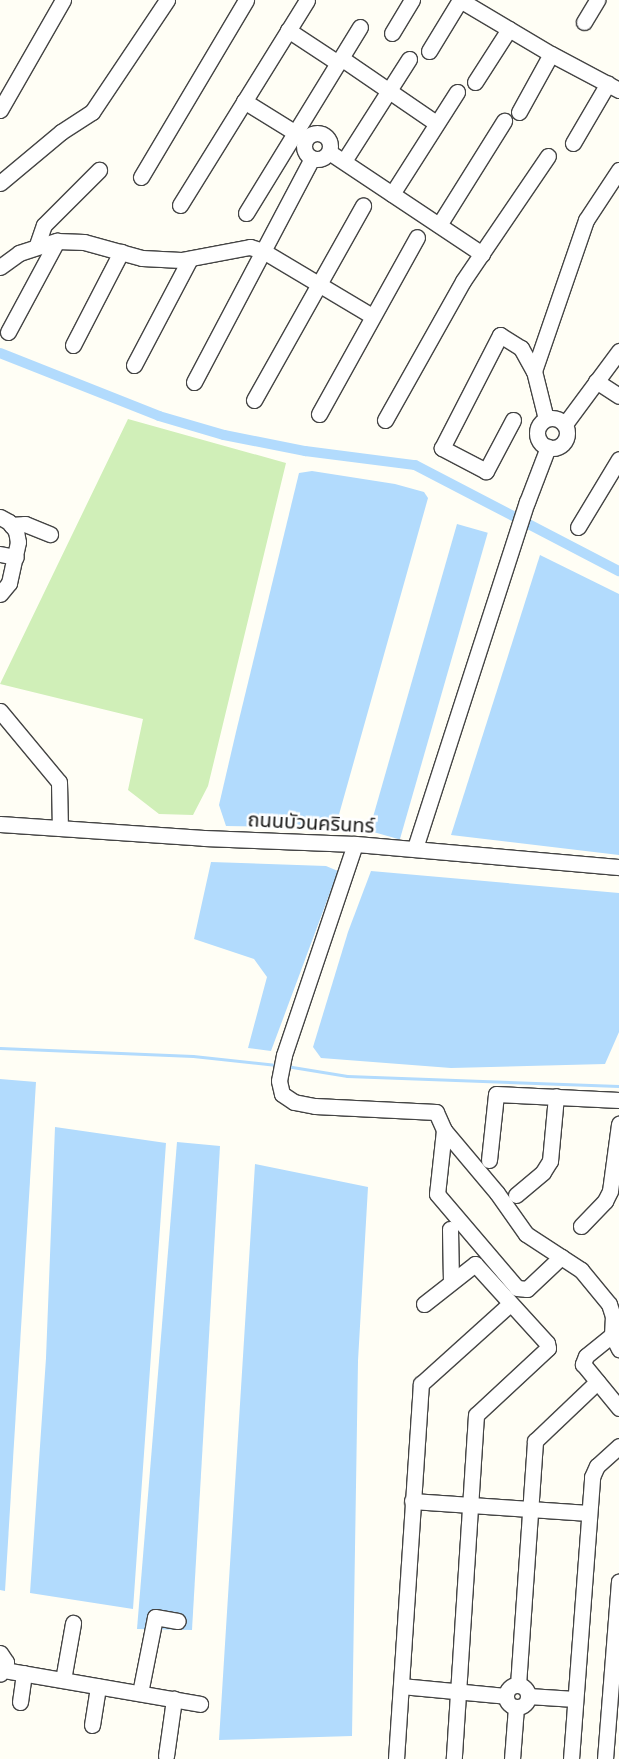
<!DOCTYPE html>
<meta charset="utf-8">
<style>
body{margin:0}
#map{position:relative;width:619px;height:1759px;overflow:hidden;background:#fffef5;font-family:"Zilla Slab","Noto Sans Thai",serif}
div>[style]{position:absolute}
.green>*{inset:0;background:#d0efb8}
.water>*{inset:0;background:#b2dbfd;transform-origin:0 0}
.stream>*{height:3px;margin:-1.5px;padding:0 1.5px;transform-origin:1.5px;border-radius:1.5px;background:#b2dbfd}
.canal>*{height:10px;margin:-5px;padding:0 5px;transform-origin:5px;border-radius:5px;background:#b2dbfd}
.roads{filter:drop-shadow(1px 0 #444) drop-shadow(-1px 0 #444) drop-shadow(0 1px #444) drop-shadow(0 -1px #444)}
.minor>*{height:15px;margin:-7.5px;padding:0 7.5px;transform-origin:7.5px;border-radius:7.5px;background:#fff}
.minor>.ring{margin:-7.5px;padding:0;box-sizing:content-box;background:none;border:15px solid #fff;border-radius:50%}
span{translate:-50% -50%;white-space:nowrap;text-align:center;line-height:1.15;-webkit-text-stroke:5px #fff;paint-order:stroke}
.street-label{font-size:20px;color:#111}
</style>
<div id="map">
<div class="green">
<i style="clip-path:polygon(128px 419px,286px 463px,208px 786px,193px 815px,159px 814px,128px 790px,143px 719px,0 684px)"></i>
</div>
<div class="water">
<i style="clip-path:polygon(312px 471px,395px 484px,424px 492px,428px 498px,338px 818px,300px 827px,226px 826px,219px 805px,236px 732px,299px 473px)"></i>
<i style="left:457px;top:524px;width:32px;height:319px;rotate:16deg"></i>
<i style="clip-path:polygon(540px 555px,619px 594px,619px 855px,451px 835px)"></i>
<i style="clip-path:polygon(211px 862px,326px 866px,338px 871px,271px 1051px,248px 1048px,267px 977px,254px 959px,194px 939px)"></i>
<i style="clip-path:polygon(371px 871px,619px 893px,619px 1032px,605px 1064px,451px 1068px,321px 1058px,313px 1047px,348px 932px)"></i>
<i style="clip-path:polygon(0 1079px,36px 1082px,5px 1591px,0 1590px)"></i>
<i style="clip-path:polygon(55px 1127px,166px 1143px,133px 1609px,30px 1593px,46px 1358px)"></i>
<i style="clip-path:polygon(177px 1142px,220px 1146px,192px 1630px,137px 1629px)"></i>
<i style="clip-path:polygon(255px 1164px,368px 1187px,358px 1361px,352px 1736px,219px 1740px)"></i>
</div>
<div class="stream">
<i style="left:0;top:1048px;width:193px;rotate:2.4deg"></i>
<i style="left:193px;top:1056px;width:84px;rotate:6.1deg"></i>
<i style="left:286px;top:1066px;width:62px;rotate:9.3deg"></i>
<i style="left:347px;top:1076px;width:272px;rotate:2.1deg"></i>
</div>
<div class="canal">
<i style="left:0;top:353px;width:171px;rotate:21.6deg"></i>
<i style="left:159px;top:416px;width:68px;rotate:16.3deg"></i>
<i style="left:224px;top:435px;width:83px;rotate:11.2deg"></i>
<i style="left:305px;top:451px;width:111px;rotate:7.3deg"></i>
<i style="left:415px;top:465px;width:230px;rotate:27.5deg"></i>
</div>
<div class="roads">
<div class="minor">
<i style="left:584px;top:22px;width:26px;rotate:-59deg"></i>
<i style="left:288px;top:30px;width:60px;rotate:33.4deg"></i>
<i style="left:392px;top:33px;width:39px;rotate:-59deg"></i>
<i style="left:429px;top:51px;width:60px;rotate:-58.7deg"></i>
<i style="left:460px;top:0;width:106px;rotate:30.7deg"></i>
<i style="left:551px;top:54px;width:77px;rotate:27.9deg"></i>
<i style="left:341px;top:58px;width:115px;rotate:34.4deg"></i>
<i style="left:475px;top:82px;width:63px;rotate:-57.3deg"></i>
<i style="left:244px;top:101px;width:70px;rotate:31.7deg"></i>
<i style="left:0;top:110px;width:127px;rotate:-60.2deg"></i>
<i style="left:519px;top:112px;width:66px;rotate:-61.1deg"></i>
<i class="ring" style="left:304px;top:133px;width:11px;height:11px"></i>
<i style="left:573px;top:143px;width:69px;rotate:-59.7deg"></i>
<i style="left:329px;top:152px;width:184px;rotate:33.7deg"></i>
<i style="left:344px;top:161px;width:121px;rotate:-57.5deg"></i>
<i style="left:141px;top:177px;width:206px;rotate:-59.3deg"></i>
<i style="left:0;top:183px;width:80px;rotate:-39.9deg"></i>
<i style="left:61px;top:132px;width:37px;rotate:-33deg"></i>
<i style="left:92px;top:112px;width:135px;rotate:-56.2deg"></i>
<i style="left:392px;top:194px;width:121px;rotate:-57.5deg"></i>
<i style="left:180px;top:205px;width:241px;rotate:-58.2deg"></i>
<i style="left:246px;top:213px;width:218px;rotate:-58.5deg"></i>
<i style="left:439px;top:225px;width:123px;rotate:-58deg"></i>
<i style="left:37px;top:245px;width:21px;rotate:-71deg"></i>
<i style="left:44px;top:225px;width:78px;rotate:-45deg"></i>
<i style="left:0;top:267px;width:24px;rotate:-36deg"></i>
<i style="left:19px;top:253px;width:40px;rotate:-18deg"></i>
<i style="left:57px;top:241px;width:27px;rotate:2deg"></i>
<i style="left:84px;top:242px;width:60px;rotate:15.4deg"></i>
<i style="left:142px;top:258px;width:39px;rotate:3deg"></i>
<i style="left:181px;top:260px;width:70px;rotate:-10.7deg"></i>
<i style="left:250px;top:247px;width:14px;rotate:17deg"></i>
<i style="left:263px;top:251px;width:127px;rotate:30.8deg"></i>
<i style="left:8px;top:332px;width:103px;rotate:-61.7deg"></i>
<i style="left:73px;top:345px;width:105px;rotate:-62.7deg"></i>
<i style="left:134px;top:365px;width:120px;rotate:-62.2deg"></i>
<i style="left:596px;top:381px;width:27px;rotate:33deg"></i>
<i style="left:194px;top:382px;width:253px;rotate:-62.2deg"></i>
<i style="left:254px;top:400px;width:223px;rotate:-60.7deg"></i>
<i style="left:319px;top:414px;width:202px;rotate:-61deg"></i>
<i class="ring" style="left:537px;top:418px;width:15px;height:15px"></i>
<i style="left:546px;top:419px;width:49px;rotate:-104deg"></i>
<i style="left:534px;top:371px;width:160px;rotate:-71deg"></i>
<i style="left:586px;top:220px;width:60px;rotate:-56.6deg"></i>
<i style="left:385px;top:420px;width:159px;rotate:-60.7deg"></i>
<i style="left:463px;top:281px;width:151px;rotate:-55.8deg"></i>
<i style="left:513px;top:420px;width:58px;rotate:117.9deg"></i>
<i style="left:486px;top:471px;width:50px;rotate:-152.4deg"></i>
<i style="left:442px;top:448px;width:127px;rotate:-62.8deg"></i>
<i style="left:500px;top:335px;width:25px;rotate:32deg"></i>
<i style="left:521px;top:348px;width:26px;rotate:61deg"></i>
<i style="left:565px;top:424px;width:91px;rotate:-53.5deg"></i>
<i style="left:0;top:517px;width:10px;rotate:29deg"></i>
<i style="left:9px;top:522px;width:11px;rotate:52deg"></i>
<i style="left:16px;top:531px;width:11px;rotate:80deg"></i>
<i style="left:18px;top:542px;width:42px;rotate:102.4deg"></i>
<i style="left:9px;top:583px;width:14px;rotate:129deg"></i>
<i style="left:11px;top:525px;width:14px;rotate:-4deg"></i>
<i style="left:25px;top:524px;width:27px;rotate:22deg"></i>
<i style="left:578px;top:527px;width:79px;rotate:-58.9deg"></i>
<i style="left:0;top:554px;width:16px;rotate:11deg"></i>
<i style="left:0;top:711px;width:92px;rotate:50.3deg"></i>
<i style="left:59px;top:782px;width:46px;rotate:88.8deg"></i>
<i style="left:0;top:824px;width:204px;rotate:3.9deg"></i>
<i style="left:204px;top:838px;width:151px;rotate:2.3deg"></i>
<i style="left:355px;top:844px;width:265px;rotate:5deg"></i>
<i style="left:355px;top:844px;width:223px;rotate:108.6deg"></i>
<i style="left:284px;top:1055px;width:26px;rotate:101deg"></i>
<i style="left:279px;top:1081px;width:13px;rotate:77deg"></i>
<i style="left:282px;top:1094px;width:14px;rotate:34deg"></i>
<i style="left:294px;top:1102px;width:21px;rotate:11deg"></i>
<i style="left:315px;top:1106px;width:121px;rotate:2.8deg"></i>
<i style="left:436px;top:1112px;width:20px;rotate:66deg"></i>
<i style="left:444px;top:1130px;width:82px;rotate:49.9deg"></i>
<i style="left:497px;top:1193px;width:50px;rotate:54.7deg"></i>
<i style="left:526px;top:1234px;width:66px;rotate:33.2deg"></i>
<i style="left:581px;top:1270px;width:44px;rotate:50.5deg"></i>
<i style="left:609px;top:1304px;width:13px;rotate:72deg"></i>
<i style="left:613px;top:1316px;width:19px;rotate:93deg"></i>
<i style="left:612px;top:1335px;width:16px;rotate:63deg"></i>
<i style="left:415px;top:848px;width:364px;rotate:-72.1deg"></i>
<i style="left:527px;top:502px;width:59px;rotate:-69.1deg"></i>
<i style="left:444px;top:1130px;width:64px;rotate:96.2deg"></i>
<i style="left:437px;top:1194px;width:123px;rotate:49.6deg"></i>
<i style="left:517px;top:1288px;width:10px;rotate:6deg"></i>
<i style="left:527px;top:1289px;width:47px;rotate:-43.3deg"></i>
<i style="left:489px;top:1160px;width:66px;rotate:-83.9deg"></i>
<i style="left:496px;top:1094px;width:123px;rotate:2.8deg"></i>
<i style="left:516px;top:1195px;width:35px;rotate:-40deg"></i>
<i style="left:543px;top:1172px;width:13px;rotate:-58deg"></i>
<i style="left:550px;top:1161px;width:65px;rotate:-84.7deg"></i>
<i style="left:581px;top:1226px;width:35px;rotate:-46deg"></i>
<i style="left:605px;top:1201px;width:11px;rotate:-63deg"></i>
<i style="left:610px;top:1191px;width:68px;rotate:-82.3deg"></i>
<i style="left:450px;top:1229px;width:52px;rotate:88.9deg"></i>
<i style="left:424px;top:1304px;width:65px;rotate:-38.1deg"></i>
<i style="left:475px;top:1264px;width:107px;rotate:47.7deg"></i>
<i style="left:547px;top:1343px;width:5px;rotate:79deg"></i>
<i style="left:548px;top:1348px;width:98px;rotate:137.1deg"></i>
<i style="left:476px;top:1415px;width:345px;rotate:93.7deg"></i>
<i style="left:612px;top:1335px;width:33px;rotate:141deg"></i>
<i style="left:586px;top:1356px;width:9px;rotate:111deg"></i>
<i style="left:583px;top:1364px;width:57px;rotate:50.7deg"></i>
<i style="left:412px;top:1501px;width:177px;rotate:3.9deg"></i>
<i style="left:0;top:1653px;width:11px;rotate:56deg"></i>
<i style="left:6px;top:1662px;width:13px;rotate:117deg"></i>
<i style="left:4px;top:1670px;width:199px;rotate:9.8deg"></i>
<i style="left:63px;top:1680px;width:58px;rotate:-80deg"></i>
<i style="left:518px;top:1685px;width:245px;rotate:-86deg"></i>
<i style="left:535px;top:1441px;width:86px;rotate:-43.6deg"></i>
<i class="ring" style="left:506px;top:1685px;width:7px;height:7px"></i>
<i style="left:401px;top:1686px;width:105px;rotate:5.4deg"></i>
<i style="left:140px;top:1693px;width:77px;rotate:-78.8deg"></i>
<i style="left:155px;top:1617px;width:23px;rotate:10deg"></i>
<i style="left:528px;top:1696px;width:47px;rotate:3.7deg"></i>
<i style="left:20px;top:1702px;width:29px;rotate:-82deg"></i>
<i style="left:92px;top:1725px;width:39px;rotate:-81deg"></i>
<i style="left:166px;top:1756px;width:58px;rotate:-82deg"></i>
<i style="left:396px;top:1759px;width:376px;rotate:-86.2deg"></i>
<i style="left:421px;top:1384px;width:120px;rotate:-42deg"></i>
<i style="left:512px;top:1759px;width:52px;rotate:-85.6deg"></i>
<i style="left:571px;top:1759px;width:283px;rotate:-85.7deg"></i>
<i style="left:592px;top:1477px;width:12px;rotate:-66deg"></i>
<i style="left:597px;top:1466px;width:30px;rotate:-42deg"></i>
<i style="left:605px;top:1759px;width:178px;rotate:-85.5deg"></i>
</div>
</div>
<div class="street-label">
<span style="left:311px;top:823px;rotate:3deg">ถนนบัวนครินทร์</span>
</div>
</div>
